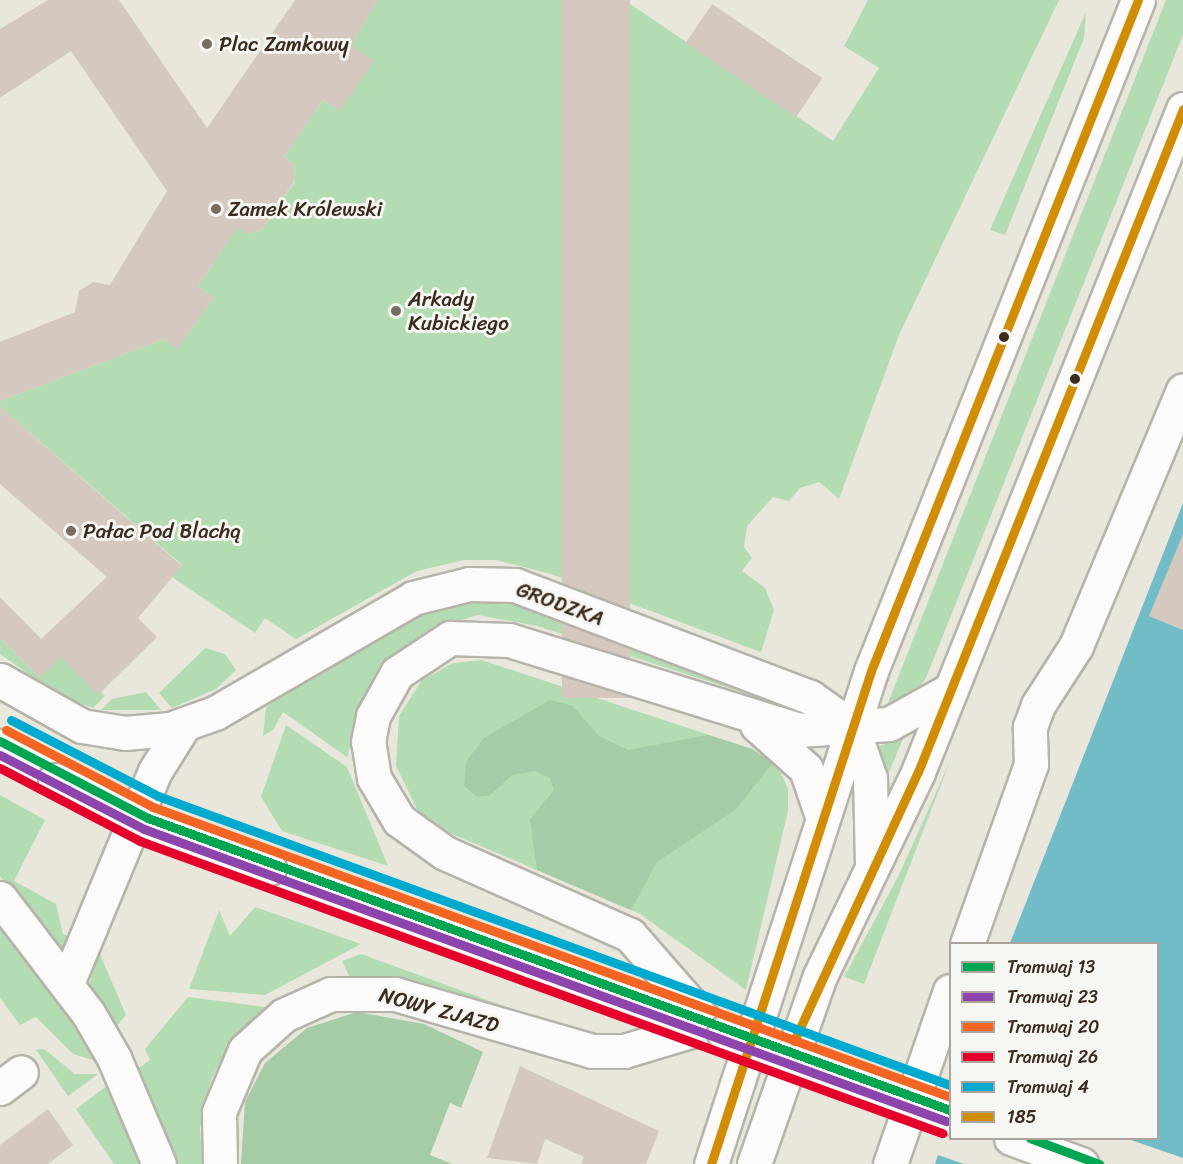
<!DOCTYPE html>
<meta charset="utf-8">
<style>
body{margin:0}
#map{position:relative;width:1183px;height:1164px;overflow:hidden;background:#e9e7dc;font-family:Sriracha,sans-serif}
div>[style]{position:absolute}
.green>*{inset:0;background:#b3dcb3}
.forest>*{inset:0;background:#a5cca7}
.water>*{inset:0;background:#72bcc8}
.pier>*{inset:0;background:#e9e7dc}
.building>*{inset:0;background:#d4c8bf;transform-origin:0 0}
.roads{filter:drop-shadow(2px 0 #b6b3ab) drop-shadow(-2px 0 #b6b3ab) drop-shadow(0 2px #b6b3ab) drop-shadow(0 -2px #b6b3ab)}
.minor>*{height:33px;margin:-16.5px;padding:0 16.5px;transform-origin:16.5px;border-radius:16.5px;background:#fcfbfa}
.major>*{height:33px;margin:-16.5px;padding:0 16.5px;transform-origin:16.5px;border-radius:16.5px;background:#fcfbfa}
.bridges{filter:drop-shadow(2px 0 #b6b3ab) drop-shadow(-2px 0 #b6b3ab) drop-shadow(0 2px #b6b3ab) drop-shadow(0 -2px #b6b3ab)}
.minor-bridge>*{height:33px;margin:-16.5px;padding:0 16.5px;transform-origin:16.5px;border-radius:16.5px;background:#fcfbfa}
.major-bridge>*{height:33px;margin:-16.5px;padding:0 16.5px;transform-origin:16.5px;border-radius:16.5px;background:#fcfbfa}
.bus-1>*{height:9px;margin:-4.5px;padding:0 4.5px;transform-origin:4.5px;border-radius:4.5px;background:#d18d06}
.tram-1>*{height:9px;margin:-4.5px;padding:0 4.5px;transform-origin:4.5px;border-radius:4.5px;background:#00a651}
.tram-2>*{height:9px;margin:-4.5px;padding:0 4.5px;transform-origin:4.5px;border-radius:4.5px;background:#8e44ad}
.tram-3>*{height:9px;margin:-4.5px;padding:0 4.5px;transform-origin:4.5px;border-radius:4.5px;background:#f26522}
.tram-4>*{height:9px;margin:-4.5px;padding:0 4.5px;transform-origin:4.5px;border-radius:4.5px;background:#e4002b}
.tram-5>*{height:9px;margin:-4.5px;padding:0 4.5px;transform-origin:4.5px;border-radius:4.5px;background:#00a9ce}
.dots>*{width:16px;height:16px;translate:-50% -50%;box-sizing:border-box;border:3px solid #f6f6f2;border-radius:50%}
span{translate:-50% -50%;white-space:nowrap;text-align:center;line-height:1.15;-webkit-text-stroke:6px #f6f6f2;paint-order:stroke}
.poi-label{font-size:21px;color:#3b2a1e}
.left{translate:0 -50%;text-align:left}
.street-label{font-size:21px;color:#3b2a1e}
.legend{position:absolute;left:949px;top:942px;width:210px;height:198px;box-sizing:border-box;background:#f6f6f2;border:2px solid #aba49d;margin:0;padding:8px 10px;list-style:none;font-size:18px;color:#3b2a1e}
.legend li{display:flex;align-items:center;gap:12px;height:30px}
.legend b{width:30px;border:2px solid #aba49d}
</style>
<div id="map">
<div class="green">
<i style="clip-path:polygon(378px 0,624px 0,833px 141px,879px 68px,844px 46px,868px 0,1059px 0,899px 335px,839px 499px,819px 482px,800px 488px,789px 501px,773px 497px,747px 526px,744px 547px,752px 558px,742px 571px,765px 588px,774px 610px,761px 652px,551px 574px,496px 560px,464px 560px,417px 571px,296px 639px,265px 618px,255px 633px,172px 577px,182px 565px,0 407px,0 401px,164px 339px,177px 349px,214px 298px,198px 287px,237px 227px,247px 234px,262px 230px,295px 181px,294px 164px,284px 157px,323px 100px,340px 111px,351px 45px)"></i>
<i style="clip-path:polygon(1166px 0,1183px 0,1183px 35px,926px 678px,917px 691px,884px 713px)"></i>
<i style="clip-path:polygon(1086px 12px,1084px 38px,1005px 235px,990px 230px)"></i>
<i style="clip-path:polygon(452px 598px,516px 599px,791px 708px,537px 626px,478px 615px,428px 630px,393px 656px,366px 695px,347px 757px,283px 712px,273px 730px,263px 736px,266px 708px,282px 691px,421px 608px)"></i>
<i style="clip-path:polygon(0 638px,39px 677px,61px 657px,105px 696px,93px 708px,57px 694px,0 654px)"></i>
<i style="clip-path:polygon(205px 648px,225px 654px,236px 670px,216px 689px,172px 708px,159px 693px)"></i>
<i style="clip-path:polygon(481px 660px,752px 749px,777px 766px,788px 788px,788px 811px,746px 990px,640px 914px,450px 833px,417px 809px,396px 766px,399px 716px,422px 680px,453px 663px)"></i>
<i style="clip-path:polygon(146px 692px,161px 710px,101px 710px,112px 699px)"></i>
<i style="clip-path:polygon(286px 725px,347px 767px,388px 866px,282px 831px,261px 797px)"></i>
<i style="clip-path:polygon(904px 736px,888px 775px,885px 775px,875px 748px)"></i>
<i style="clip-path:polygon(951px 759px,864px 984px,844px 977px,899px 875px)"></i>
<i style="clip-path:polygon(0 795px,45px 820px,14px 881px,56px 904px,63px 934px,68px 936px,63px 949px,0 876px)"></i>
<i style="clip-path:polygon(255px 907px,361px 944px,265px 995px,189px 989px,219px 910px,230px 936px)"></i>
<i style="clip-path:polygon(0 921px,64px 1004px,96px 1061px,73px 1054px,36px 1017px,20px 1025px,0 998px)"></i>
<i style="clip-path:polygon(99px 952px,126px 1015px,115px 1028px,89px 985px)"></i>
<i style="clip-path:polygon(361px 954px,545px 1021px,544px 1024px,401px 978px,349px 976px,342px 961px)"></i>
<i style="clip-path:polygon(188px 997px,266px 1007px,234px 1036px,211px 1080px,200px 1128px,202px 1164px,175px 1164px,133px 1072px,150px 1060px,145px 1049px)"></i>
<i style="clip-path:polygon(44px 1049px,75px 1074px,98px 1074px,68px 1096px,36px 1050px)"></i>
<i style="clip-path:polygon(108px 1085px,145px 1164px,114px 1164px,76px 1109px)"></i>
</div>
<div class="forest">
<i style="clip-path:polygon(550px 700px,573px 706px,599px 736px,628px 750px,708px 735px,752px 749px,773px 763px,735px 810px,657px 862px,631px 910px,537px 870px,530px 819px,554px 790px,550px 778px,535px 771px,512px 775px,490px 795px,477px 797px,464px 786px,466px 762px,484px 738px)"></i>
<i style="clip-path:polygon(357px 1012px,424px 1024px,483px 1052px,461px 1108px,450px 1103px,430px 1155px,452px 1164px,241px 1164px,245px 1102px,265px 1063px,307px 1028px)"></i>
</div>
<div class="water">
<i style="clip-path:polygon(1183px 503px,1183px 1164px,935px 1164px,950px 1117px,950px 1138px,1158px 1138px,1158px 944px,1010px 943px)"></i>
</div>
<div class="pier">
<i style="clip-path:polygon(950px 1114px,950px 1138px,1128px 1139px,1183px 1158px,1183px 1164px,964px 1164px,935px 1154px)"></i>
</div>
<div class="building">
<i style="clip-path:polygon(48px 0,119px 0,207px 128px,295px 0,378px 0,351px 45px,374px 61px,340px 111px,323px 100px,284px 157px,294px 164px,295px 180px,262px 230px,247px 234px,237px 227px,198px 287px,214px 298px,177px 349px,164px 339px,0 401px,0 342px,75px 312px,79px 291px,93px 282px,110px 285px,167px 191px,71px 51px,0 98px,0 29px)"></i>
<i style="left:562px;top:0;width:68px;height:698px"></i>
<i style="left:712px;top:4px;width:133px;height:47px;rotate:34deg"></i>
<i style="clip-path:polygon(0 407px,182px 566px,138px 618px,157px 637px,98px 695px,61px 657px,40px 678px,0 638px,0 597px,41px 639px,107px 577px,0 484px)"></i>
<i style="clip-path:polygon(1183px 534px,1183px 630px,1149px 616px)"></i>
<i style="clip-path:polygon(520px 1066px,659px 1131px,646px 1164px,581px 1164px,584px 1157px,545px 1139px,537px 1164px,487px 1158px)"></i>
<i style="clip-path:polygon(48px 1109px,73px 1145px,48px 1164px,0 1164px,0 1145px)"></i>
</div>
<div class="roads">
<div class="minor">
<i style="left:0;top:746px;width:65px;rotate:31.7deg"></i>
<i style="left:269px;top:868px;width:471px;rotate:20deg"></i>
<i style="left:967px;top:944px;width:191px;rotate:-70.4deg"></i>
<i style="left:1031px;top:764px;width:37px;rotate:-92deg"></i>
<i style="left:1030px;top:727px;width:23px;rotate:-70deg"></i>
<i style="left:1038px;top:705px;width:70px;rotate:-57.2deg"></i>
<i style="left:1076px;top:646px;width:277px;rotate:-67.3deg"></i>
<i style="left:68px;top:981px;width:227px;rotate:-67.5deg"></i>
<i style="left:155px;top:771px;width:54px;rotate:-57.8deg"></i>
<i style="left:0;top:1088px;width:26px;rotate:-37deg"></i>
<i style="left:890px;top:1164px;width:183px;rotate:-70.9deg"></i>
</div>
<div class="major">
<i style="left:0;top:680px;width:94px;rotate:29.3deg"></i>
<i style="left:82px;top:726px;width:44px;rotate:9.2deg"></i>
<i style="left:125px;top:733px;width:45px;rotate:-5.1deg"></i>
<i style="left:170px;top:729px;width:48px;rotate:-19.6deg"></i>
<i style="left:215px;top:713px;width:229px;rotate:-30.1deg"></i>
<i style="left:413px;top:598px;width:58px;rotate:-14deg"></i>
<i style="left:469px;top:584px;width:46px;rotate:1.2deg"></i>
<i style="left:515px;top:585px;width:316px;rotate:20.8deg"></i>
<i style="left:810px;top:697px;width:52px;rotate:35.5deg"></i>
<i style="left:852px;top:727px;width:54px;rotate:70.6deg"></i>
<i style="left:870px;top:778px;width:89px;rotate:88.7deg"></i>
<i style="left:757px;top:725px;width:66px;rotate:41.9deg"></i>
<i style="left:806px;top:769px;width:50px;rotate:71.2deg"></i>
<i style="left:0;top:898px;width:145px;rotate:52.6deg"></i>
<i style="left:88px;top:1013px;width:52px;rotate:60deg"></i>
<i style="left:114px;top:1058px;width:115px;rotate:67deg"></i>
<i style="left:712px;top:1029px;width:125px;rotate:-131.1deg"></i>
<i style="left:630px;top:935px;width:202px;rotate:-156.1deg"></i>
<i style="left:445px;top:853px;width:57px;rotate:-144.3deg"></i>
<i style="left:399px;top:820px;width:49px;rotate:-120.8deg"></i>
<i style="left:374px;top:778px;width:36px;rotate:-99deg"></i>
<i style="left:368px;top:742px;width:26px;rotate:-79deg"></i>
<i style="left:373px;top:716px;width:49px;rotate:-60.8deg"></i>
<i style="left:397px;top:673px;width:64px;rotate:-33.4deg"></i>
<i style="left:450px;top:638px;width:59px;rotate:1.9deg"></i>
<i style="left:509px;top:640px;width:304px;rotate:17.2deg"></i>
<i style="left:799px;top:730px;width:90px;rotate:-3.8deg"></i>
<i style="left:889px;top:724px;width:70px;rotate:-29.1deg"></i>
<i style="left:1011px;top:1138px;width:75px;rotate:20.4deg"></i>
<i style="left:220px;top:1164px;width:52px;rotate:-91.1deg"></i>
<i style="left:219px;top:1112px;width:67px;rotate:-67.2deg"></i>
<i style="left:245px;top:1050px;width:52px;rotate:-41.9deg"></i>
<i style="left:284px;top:1015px;width:51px;rotate:-24.1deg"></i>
<i style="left:331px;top:994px;width:64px"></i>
<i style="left:395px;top:994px;width:205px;rotate:16.1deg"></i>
<i style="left:592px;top:1051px;width:32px"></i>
<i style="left:624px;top:1051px;width:73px;rotate:-16.7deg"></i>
<i style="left:694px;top:1030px;width:30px;rotate:6deg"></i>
<i style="left:711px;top:1164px;width:518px;rotate:-72.02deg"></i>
<i style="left:871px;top:671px;width:722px;rotate:-68.3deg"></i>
<i style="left:754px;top:1164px;width:199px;rotate:-70.7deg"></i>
<i style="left:820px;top:976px;width:226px;rotate:-64.3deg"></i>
<i style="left:918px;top:772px;width:714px;rotate:-68.21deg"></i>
</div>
</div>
<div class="bridges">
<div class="minor-bridge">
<i style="left:55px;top:780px;width:101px;rotate:25.3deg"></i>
<i style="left:146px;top:823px;width:131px;rotate:20.1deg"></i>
</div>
<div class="major-bridge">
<i style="left:724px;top:1033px;width:241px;rotate:20.4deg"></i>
</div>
</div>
<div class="bus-1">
<i style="left:794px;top:1041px;width:296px;rotate:-65.3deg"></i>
<i style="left:918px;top:772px;width:714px;rotate:-68.21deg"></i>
<i style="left:711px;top:1164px;width:518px;rotate:-72.02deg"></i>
<i style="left:871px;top:671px;width:722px;rotate:-68.3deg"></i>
</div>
<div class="tram-1">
<i style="left:0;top:741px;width:167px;rotate:27.5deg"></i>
<i style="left:148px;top:818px;width:854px;rotate:20.01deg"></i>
<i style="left:1030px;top:1138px;width:74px;rotate:20.6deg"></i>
</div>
<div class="tram-2">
<i style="left:0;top:755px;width:162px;rotate:27.2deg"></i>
<i style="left:144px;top:829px;width:854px;rotate:20.01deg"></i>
</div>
<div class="tram-3">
<i style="left:6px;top:730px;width:166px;rotate:27.6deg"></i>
<i style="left:153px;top:807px;width:848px;rotate:19.99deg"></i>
</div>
<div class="tram-4">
<i style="left:0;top:768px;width:158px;rotate:27.5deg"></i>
<i style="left:140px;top:841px;width:854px;rotate:20.01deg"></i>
</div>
<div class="tram-5">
<i style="left:11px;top:720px;width:165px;rotate:27.3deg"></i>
<i style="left:158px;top:796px;width:843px;rotate:20.05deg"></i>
</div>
<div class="dots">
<i style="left:207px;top:44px;background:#786c60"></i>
<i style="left:216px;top:209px;background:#786c60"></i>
<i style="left:396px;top:311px;background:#786c60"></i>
<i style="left:1004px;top:337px;background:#3b2a1e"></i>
<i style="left:1075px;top:379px;background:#3b2a1e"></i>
<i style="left:71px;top:531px;background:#786c60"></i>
</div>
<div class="poi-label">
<span class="left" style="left:219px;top:44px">Plac Zamkowy</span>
<span class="left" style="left:228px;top:209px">Zamek Królewski</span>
<span class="left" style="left:408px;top:311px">Arkady<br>Kubickiego</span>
<span class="left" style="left:83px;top:531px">Pałac Pod Blachą</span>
</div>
<div class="street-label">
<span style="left:560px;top:604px;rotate:20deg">GRODZKA</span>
<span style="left:439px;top:1010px;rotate:15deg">NOWY ZJAZD</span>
</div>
<ul class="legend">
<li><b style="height:8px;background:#00a651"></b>Tramwaj 13</li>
<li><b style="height:8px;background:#8e44ad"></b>Tramwaj 23</li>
<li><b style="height:8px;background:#f26522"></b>Tramwaj 20</li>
<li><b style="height:8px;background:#e4002b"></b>Tramwaj 26</li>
<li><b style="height:8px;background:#00a9ce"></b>Tramwaj 4</li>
<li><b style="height:8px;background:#d18d06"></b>185</li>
</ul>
</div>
